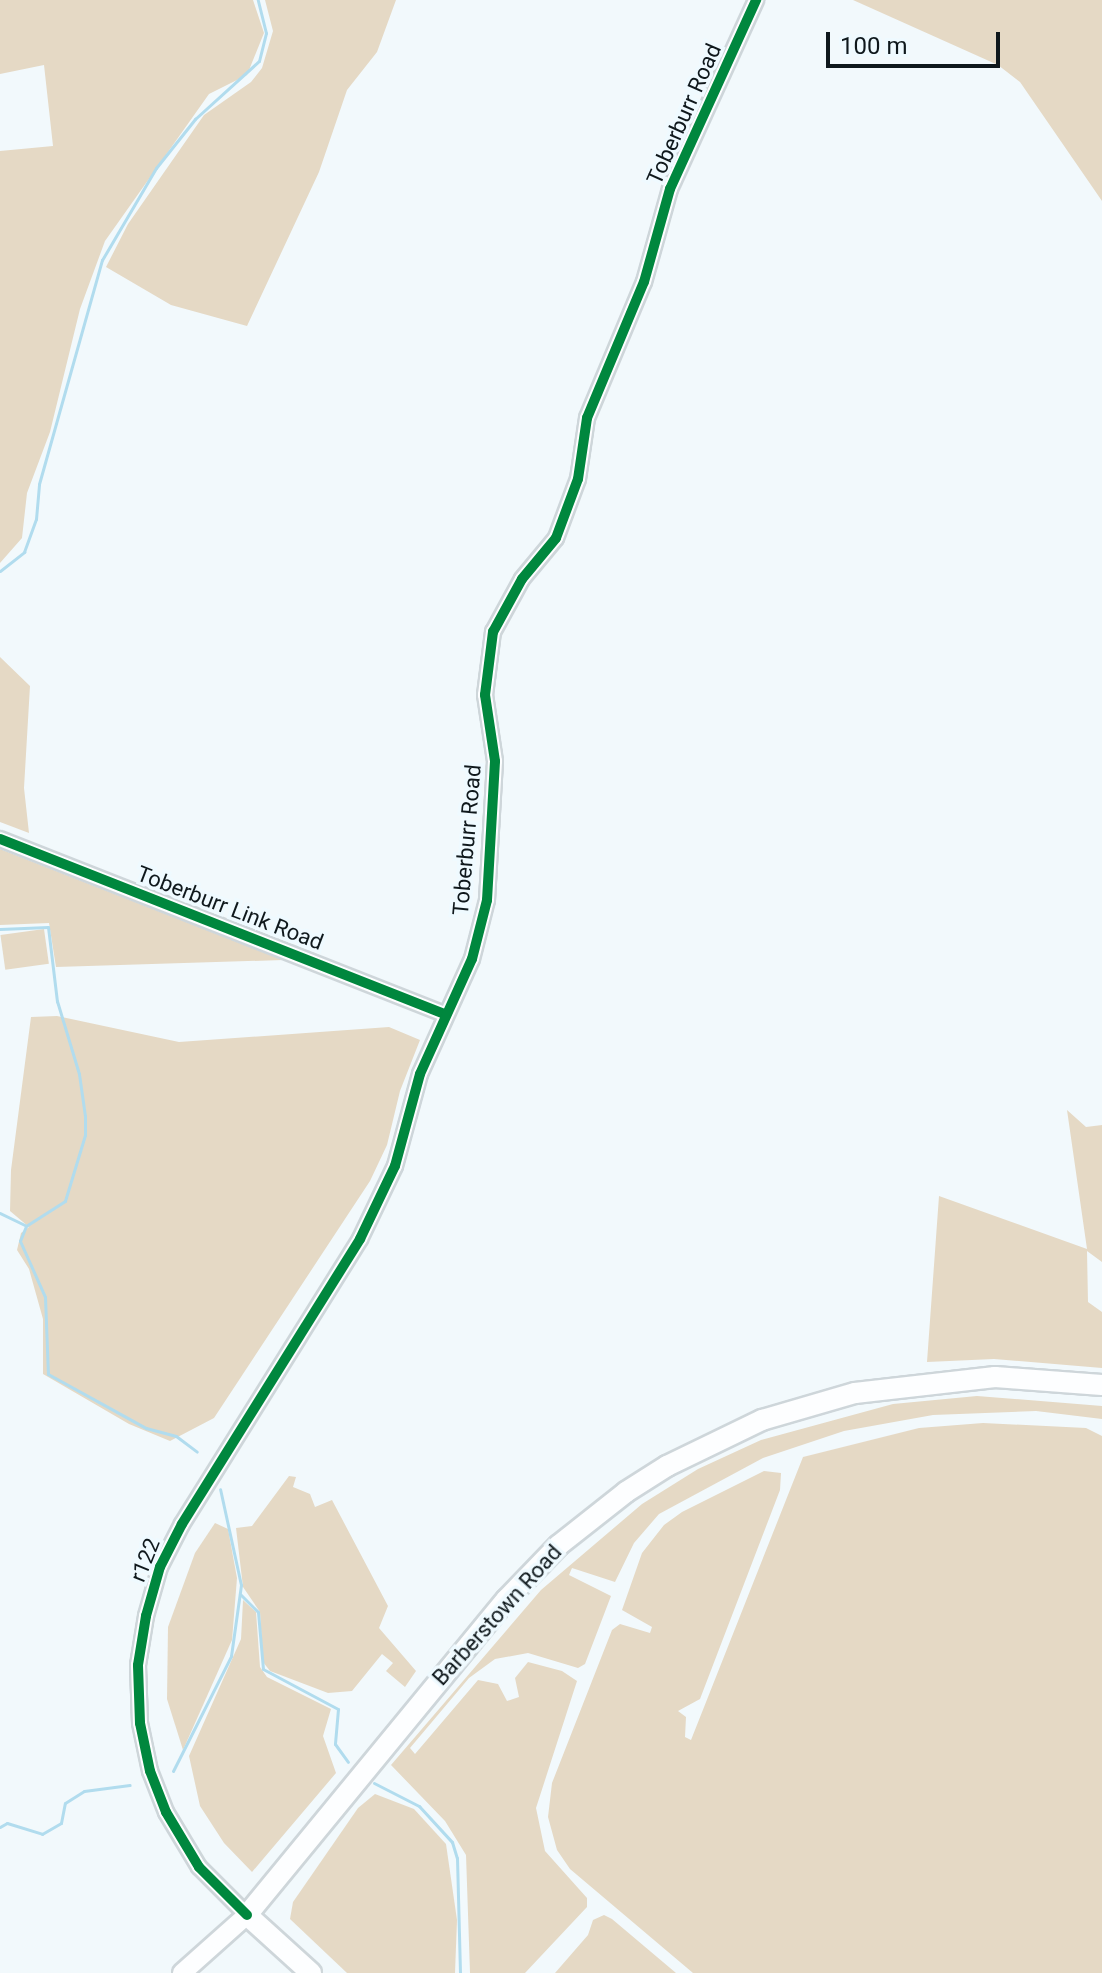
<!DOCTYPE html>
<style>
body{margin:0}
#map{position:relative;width:1102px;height:1973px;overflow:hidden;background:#f2f9fc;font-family:Roboto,sans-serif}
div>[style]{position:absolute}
.green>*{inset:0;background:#e5d9c5;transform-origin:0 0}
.stream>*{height:3px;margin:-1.5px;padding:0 1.5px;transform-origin:1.5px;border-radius:1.5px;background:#b1dcee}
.roads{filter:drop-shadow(2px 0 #ced6da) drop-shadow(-2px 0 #ced6da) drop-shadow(0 2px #ced6da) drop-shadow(0 -2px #ced6da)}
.minor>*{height:14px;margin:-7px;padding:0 7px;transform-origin:7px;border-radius:7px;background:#fdfeff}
.tertiary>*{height:18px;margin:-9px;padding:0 9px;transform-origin:9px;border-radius:9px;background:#fdfeff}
.secondary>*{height:20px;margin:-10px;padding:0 10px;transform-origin:10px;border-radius:10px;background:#fdfeff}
.cycleway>*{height:10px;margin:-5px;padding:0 5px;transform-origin:5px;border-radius:5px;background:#00873e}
span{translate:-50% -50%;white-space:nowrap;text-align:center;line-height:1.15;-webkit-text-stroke:7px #effaff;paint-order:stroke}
.street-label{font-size:22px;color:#0f181c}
.scale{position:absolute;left:826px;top:32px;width:174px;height:36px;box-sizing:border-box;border:4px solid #0f181c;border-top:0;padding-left:10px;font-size:24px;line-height:28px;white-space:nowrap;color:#0f181c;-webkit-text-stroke:6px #effaff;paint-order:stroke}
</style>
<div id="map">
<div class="green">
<i style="clip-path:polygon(0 0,253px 0,264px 33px,247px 75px,209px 94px,105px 241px,80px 309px,50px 432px,27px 493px,22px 538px,0 563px,0 151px,53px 146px,44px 65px,0 74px)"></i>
<i style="clip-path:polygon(265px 0,396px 0,377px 52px,347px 90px,319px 172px,247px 326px,171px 305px,106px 267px,128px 224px,204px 115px,251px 82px,262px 68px,273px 31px)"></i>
<i style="clip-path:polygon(853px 0,1102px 0,1102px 201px,1020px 82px,998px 65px)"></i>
<i style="clip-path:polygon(0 657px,30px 686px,24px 788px,29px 833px,0 822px)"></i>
<i style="clip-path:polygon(0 849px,283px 960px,56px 967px,49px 923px,0 925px)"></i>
<i style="left:44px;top:929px;width:35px;height:44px;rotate:82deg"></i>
<i style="clip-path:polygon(57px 1016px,179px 1042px,389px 1027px,420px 1040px,400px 1091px,387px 1145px,370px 1181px,214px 1418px,170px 1441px,129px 1424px,43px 1374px,43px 1319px,29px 1269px,17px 1250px,21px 1233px,29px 1227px,10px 1211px,11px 1170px,31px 1017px)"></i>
<i style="clip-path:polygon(1067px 1110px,1086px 1127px,1102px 1125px,1102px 1262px,1087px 1251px,1088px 1302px,1102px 1312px,1102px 1368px,994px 1359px,927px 1362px,939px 1196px,1087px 1249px)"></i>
<i style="clip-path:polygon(977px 1396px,1102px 1406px,1102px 1419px,1036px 1411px,933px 1415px,844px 1431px,763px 1458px,659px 1514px,634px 1543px,615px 1582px,572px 1568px,569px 1575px,611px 1596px,585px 1664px,578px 1668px,528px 1653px,495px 1659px,469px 1678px,410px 1748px,415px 1754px,478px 1680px,498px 1684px,507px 1701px,519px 1697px,515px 1678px,528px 1662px,562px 1671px,577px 1681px,536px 1808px,545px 1851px,587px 1898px,587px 1907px,525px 1973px,470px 1973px,466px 1855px,445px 1821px,391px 1765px,541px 1590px,642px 1504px,698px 1469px,761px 1440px,893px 1404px)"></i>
<i style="clip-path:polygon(983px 1423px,1086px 1428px,1102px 1436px,1102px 1973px,693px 1973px,570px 1869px,557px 1850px,548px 1817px,552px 1783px,612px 1630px,620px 1624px,650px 1633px,652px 1627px,622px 1610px,642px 1553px,664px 1525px,682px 1512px,764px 1471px,781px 1473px,780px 1490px,700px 1699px,678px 1711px,686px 1717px,685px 1737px,691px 1740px,803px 1457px,919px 1428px)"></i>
<i style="clip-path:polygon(289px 1476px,296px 1477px,293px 1487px,310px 1494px,315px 1507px,332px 1500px,388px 1606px,379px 1628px,416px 1671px,405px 1687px,386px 1671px,393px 1663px,382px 1654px,352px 1691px,328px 1693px,270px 1671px,263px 1662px,260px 1612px,243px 1587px,236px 1528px,252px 1526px)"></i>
<i style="clip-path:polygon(215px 1523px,228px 1529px,237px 1578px,232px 1640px,183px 1750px,167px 1699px,168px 1627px,195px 1553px)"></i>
<i style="clip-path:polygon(243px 1600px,256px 1612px,260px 1667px,267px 1677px,331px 1709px,323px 1736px,336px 1773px,252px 1872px,224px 1843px,200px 1806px,189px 1756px,241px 1639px)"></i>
<i style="clip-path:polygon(375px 1794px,414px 1809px,446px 1844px,457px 1920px,455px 1973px,347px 1973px,290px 1919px,293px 1902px,358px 1808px)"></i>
<i style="clip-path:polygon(604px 1915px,612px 1919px,676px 1973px,555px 1973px,588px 1935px,593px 1920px)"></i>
</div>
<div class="stream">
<i style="left:0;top:571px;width:31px;rotate:-38deg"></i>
<i style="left:24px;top:552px;width:35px;rotate:-70deg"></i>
<i style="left:36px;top:519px;width:35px;rotate:-85deg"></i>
<i style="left:39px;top:484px;width:233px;rotate:-74.3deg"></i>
<i style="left:102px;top:260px;width:107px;rotate:-59.6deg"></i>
<i style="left:156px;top:168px;width:63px;rotate:-51.5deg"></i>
<i style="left:195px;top:119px;width:86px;rotate:-42.2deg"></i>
<i style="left:259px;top:61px;width:29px;rotate:-76deg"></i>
<i style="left:266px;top:33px;width:34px;rotate:-104deg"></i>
<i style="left:0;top:929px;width:48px;rotate:-2.4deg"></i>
<i style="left:48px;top:927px;width:75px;rotate:83.1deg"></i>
<i style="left:57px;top:1001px;width:76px;rotate:73.2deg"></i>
<i style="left:79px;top:1074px;width:42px;rotate:81.9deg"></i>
<i style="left:85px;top:1116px;width:19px;rotate:90deg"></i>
<i style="left:85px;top:1135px;width:69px;rotate:106.9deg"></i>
<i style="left:65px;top:1201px;width:46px;rotate:147.3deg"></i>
<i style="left:26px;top:1226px;width:16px;rotate:112deg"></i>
<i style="left:20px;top:1241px;width:61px;rotate:65.9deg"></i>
<i style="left:45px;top:1297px;width:77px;rotate:87.8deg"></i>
<i style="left:48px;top:1374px;width:112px;rotate:28.9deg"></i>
<i style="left:146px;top:1428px;width:31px;rotate:15deg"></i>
<i style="left:176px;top:1436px;width:26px;rotate:37deg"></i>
<i style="left:0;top:1213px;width:28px;rotate:26deg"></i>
<i style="left:240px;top:1594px;width:25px;rotate:45deg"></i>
<i style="left:258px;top:1612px;width:57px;rotate:85deg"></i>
<i style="left:263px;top:1669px;width:85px;rotate:28.1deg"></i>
<i style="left:338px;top:1709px;width:35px;rotate:95deg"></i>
<i style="left:335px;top:1744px;width:22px;rotate:54deg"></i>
<i style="left:173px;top:1771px;width:129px;rotate:-63.2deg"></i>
<i style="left:231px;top:1656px;width:72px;rotate:-82deg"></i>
<i style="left:241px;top:1585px;width:98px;rotate:-102.3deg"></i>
<i style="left:374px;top:1783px;width:51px;rotate:27.1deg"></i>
<i style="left:419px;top:1806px;width:49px;rotate:47.5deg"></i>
<i style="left:452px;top:1842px;width:17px;rotate:73deg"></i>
<i style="left:457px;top:1858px;width:115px;rotate:88.5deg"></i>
<i style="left:0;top:1827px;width:8px;rotate:-30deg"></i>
<i style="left:7px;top:1823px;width:37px;rotate:17deg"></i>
<i style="left:42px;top:1834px;width:22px;rotate:-30deg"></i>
<i style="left:61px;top:1823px;width:20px;rotate:-79deg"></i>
<i style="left:65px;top:1803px;width:22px;rotate:-32deg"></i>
<i style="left:84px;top:1791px;width:46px;rotate:-7.4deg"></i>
</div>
<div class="roads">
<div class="minor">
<i style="left:0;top:839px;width:478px;rotate:21.5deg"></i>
<i style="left:247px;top:1915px;width:68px;rotate:-135deg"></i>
<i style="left:199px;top:1867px;width:64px;rotate:-121deg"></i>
<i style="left:166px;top:1812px;width:44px;rotate:-111.3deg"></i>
<i style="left:150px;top:1771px;width:49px;rotate:-101.8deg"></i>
<i style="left:140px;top:1723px;width:58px;rotate:-92deg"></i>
<i style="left:138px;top:1665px;width:50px;rotate:-80.7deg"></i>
<i style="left:146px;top:1616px;width:51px;rotate:-74.1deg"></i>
<i style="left:160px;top:1567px;width:48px;rotate:-62.9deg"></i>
<i style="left:182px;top:1524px;width:336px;rotate:-58deg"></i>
<i style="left:360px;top:1239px;width:81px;rotate:-64.4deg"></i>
<i style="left:395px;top:1166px;width:95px;rotate:-74.8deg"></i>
<i style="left:420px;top:1074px;width:126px;rotate:-65.7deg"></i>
<i style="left:472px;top:959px;width:61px;rotate:-75.7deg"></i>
<i style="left:487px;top:900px;width:139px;rotate:-86.7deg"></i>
<i style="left:495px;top:761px;width:67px;rotate:-98.6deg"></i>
<i style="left:485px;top:695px;width:64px;rotate:-82.8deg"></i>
<i style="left:493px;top:632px;width:60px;rotate:-61.3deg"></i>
<i style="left:522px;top:579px;width:53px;rotate:-50.3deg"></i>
<i style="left:556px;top:538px;width:63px;rotate:-69.6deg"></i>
<i style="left:578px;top:479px;width:62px;rotate:-81.6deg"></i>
<i style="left:587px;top:418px;width:147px;rotate:-67.3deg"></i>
<i style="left:644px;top:282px;width:97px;rotate:-74.4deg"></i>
<i style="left:670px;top:189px;width:208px;rotate:-65.5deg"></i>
</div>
<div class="tertiary">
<i style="left:182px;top:1973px;width:87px;rotate:-41.7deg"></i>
</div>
<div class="secondary">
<i style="left:311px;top:1973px;width:86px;rotate:-137.8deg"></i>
<i style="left:247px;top:1915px;width:408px;rotate:-50.6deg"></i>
<i style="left:506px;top:1600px;width:76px;rotate:-46.1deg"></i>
<i style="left:559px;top:1545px;width:85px;rotate:-38.3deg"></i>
<i style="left:626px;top:1492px;width:49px;rotate:-32.4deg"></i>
<i style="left:667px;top:1466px;width:106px;rotate:-25.8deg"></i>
<i style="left:762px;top:1420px;width:97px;rotate:-16.2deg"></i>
<i style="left:855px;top:1393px;width:141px;rotate:-6.5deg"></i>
<i style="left:995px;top:1377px;width:107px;rotate:4.3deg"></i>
</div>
</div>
<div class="cycleway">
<i style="left:0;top:839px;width:478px;rotate:21.5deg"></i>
<i style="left:247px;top:1915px;width:68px;rotate:-135deg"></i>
<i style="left:199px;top:1867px;width:64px;rotate:-121deg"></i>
<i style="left:166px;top:1812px;width:44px;rotate:-111.3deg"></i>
<i style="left:150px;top:1771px;width:49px;rotate:-101.8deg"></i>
<i style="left:140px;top:1723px;width:58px;rotate:-92deg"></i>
<i style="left:138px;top:1665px;width:50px;rotate:-80.7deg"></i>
<i style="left:146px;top:1616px;width:51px;rotate:-74.1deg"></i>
<i style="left:160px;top:1567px;width:48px;rotate:-62.9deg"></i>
<i style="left:182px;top:1524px;width:336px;rotate:-58deg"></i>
<i style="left:360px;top:1239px;width:81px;rotate:-64.4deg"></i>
<i style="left:395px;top:1166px;width:95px;rotate:-74.8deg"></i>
<i style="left:420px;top:1074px;width:126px;rotate:-65.7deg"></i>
<i style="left:472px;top:959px;width:61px;rotate:-75.7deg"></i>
<i style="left:487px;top:900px;width:139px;rotate:-86.7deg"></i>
<i style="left:495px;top:761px;width:67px;rotate:-98.6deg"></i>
<i style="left:485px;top:695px;width:64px;rotate:-82.8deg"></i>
<i style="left:493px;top:632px;width:60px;rotate:-61.3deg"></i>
<i style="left:522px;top:579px;width:53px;rotate:-50.3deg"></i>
<i style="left:556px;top:538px;width:63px;rotate:-69.6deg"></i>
<i style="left:578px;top:479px;width:62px;rotate:-81.6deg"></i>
<i style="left:587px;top:418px;width:147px;rotate:-67.3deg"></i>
<i style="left:644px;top:282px;width:97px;rotate:-74.4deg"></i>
<i style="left:670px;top:189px;width:208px;rotate:-65.5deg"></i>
</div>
<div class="street-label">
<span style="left:684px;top:114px;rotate:-66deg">Toberburr Road</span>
<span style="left:467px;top:840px;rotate:-85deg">Toberburr Road</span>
<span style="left:230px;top:908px;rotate:21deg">Toberburr Link Road</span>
<span style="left:145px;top:1560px;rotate:-68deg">r122</span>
<span style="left:497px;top:1615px;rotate:-48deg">Barberstown Road</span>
</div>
<div class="scale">100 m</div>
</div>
